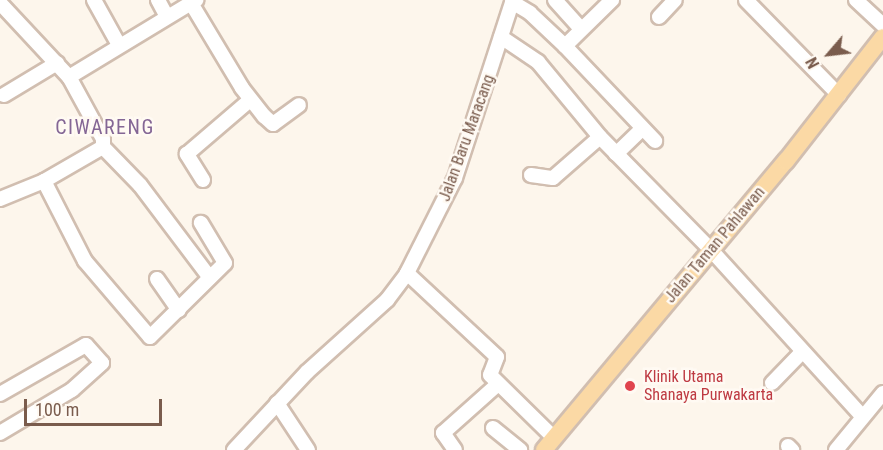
<!DOCTYPE html>
<style>
body{margin:0}
#map{position:relative;width:883px;height:450px;overflow:hidden;background:#fdf6ec;font-family:"Roboto Condensed",sans-serif}
div>[style]{position:absolute}
.roads{filter:drop-shadow(2px 0 #d1beb0) drop-shadow(-2px 0 #d1beb0) drop-shadow(0 2px #d1beb0) drop-shadow(0 -2px #d1beb0)}
.minor>*{height:14px;margin:-7px;padding:0 7px;transform-origin:7px;border-radius:7px;background:#fff}
.major>*{height:16px;margin:-8px;padding:0 8px;transform-origin:8px;border-radius:8px;background:#fbd9a5}
.dots>*{width:16px;height:16px;translate:-50% -50%;box-sizing:border-box;border:3px solid #fffaf3;border-radius:50%}
span{translate:-50% -50%;white-space:nowrap;text-align:center;line-height:1.15;-webkit-text-stroke:5px #fffaf3;paint-order:stroke}
.street-label{font-size:16px;color:#7a5c4d}
.health-label{font-size:16px;color:#be3a42}
.left{translate:0 -50%;text-align:left}
.quarter-label{font-size:20px;color:#846695;letter-spacing:1.5px}
.north{position:absolute;left:799px;top:24px;width:60px;height:60px;-webkit-text-stroke:4px #fffaf3;paint-order:stroke;rotate:242deg;font-size:16px;font-weight:700;line-height:24px;text-align:center;color:#7a5c4d}
.north::after{content:'';display:block;margin:auto;width:21px;height:27px;background:#7a5c4d;clip-path:polygon(50% 0,100% 100%,50% 72%,0 100%)}
.scale{position:absolute;left:24px;top:399px;width:138px;height:27px;box-sizing:border-box;border:3px solid #7a5c4d;border-top:0;padding-left:8px;font-size:18px;line-height:21px;white-space:nowrap;color:#7a5c4d;-webkit-text-stroke:4px #fffaf3;paint-order:stroke}
</style>
<div id="map">
<div class="roads">
<div class="minor">
<i style="left:94px;top:0;width:51px;rotate:60.9deg"></i>
<i style="left:158px;top:0;width:19px;rotate:62deg"></i>
<i style="left:555px;top:0;width:39px;rotate:48deg"></i>
<i style="left:746px;top:0;width:133px;rotate:45.6deg"></i>
<i style="left:856px;top:0;width:37px;rotate:43deg"></i>
<i style="left:512px;top:2px;width:21px;rotate:31deg"></i>
<i style="left:530px;top:13px;width:48px;rotate:43.3deg"></i>
<i style="left:565px;top:46px;width:131px;rotate:46.5deg"></i>
<i style="left:0;top:3px;width:101px;rotate:47deg"></i>
<i style="left:191px;top:3px;width:99px;rotate:59deg"></i>
<i style="left:242px;top:88px;width:36px;rotate:52deg"></i>
<i style="left:264px;top:116px;width:12px;rotate:42deg"></i>
<i style="left:273px;top:124px;width:32px;rotate:-36deg"></i>
<i style="left:659px;top:17px;width:23px;rotate:-47deg"></i>
<i style="left:501px;top:37px;width:45px;rotate:34deg"></i>
<i style="left:538px;top:62px;width:97px;rotate:50.4deg"></i>
<i style="left:600px;top:137px;width:158px;rotate:45.5deg"></i>
<i style="left:711px;top:250px;width:224px;rotate:47.7deg"></i>
<i style="left:565px;top:46px;width:66px;rotate:-44.4deg"></i>
<i style="left:4px;top:95px;width:62px;rotate:-31.1deg"></i>
<i style="left:103px;top:147px;width:53px;rotate:45.8deg"></i>
<i style="left:140px;top:185px;width:116px;rotate:53deg"></i>
<i style="left:616px;top:154px;width:36px;rotate:-44deg"></i>
<i style="left:531px;top:175px;width:22px;rotate:8deg"></i>
<i style="left:553px;top:178px;width:62px;rotate:-41.1deg"></i>
<i style="left:203px;top:180px;width:31px;rotate:-122deg"></i>
<i style="left:187px;top:154px;width:83px;rotate:-40.6deg"></i>
<i style="left:44px;top:181px;width:90px;rotate:62.9deg"></i>
<i style="left:85px;top:261px;width:100px;rotate:49.5deg"></i>
<i style="left:150px;top:337px;width:105px;rotate:-44.6deg"></i>
<i style="left:225px;top:263px;width:47px;rotate:-121deg"></i>
<i style="left:0;top:199px;width:48px;rotate:-22.2deg"></i>
<i style="left:44px;top:181px;width:68px;rotate:-30deg"></i>
<i style="left:103px;top:147px;width:8px;rotate:-90deg"></i>
<i style="left:103px;top:139px;width:71px;rotate:-118.7deg"></i>
<i style="left:69px;top:77px;width:149px;rotate:-31.2deg"></i>
<i style="left:407px;top:273px;width:123px;rotate:43deg"></i>
<i style="left:497px;top:357px;width:19px;rotate:111deg"></i>
<i style="left:490px;top:375px;width:90px;rotate:44.5deg"></i>
<i style="left:157px;top:279px;width:38px;rotate:55deg"></i>
<i style="left:772px;top:383px;width:43px;rotate:-45.9deg"></i>
<i style="left:0;top:394px;width:99px;rotate:-29.7deg"></i>
<i style="left:86px;top:345px;width:24px;rotate:48deg"></i>
<i style="left:102px;top:363px;width:40px;rotate:138deg"></i>
<i style="left:72px;top:390px;width:84px;rotate:149.2deg"></i>
<i style="left:277px;top:403px;width:56px;rotate:56.6deg"></i>
<i style="left:493px;top:428px;width:35px;rotate:39deg"></i>
<i style="left:788px;top:446px;width:6px;rotate:45deg"></i>
<i style="left:234px;top:450px;width:107px;rotate:-46.9deg"></i>
<i style="left:307px;top:372px;width:108px;rotate:-42deg"></i>
<i style="left:387px;top:300px;width:34px;rotate:-53deg"></i>
<i style="left:407px;top:273px;width:106px;rotate:-63.2deg"></i>
<i style="left:455px;top:178px;width:187px;rotate:-72deg"></i>
<i style="left:455px;top:450px;width:21px;rotate:-125deg"></i>
<i style="left:443px;top:433px;width:74px;rotate:-41.7deg"></i>
<i style="left:836px;top:450px;width:74px;rotate:-50.5deg"></i>
</div>
<div class="major">
<i style="left:544px;top:450px;width:377px;rotate:-50.1deg"></i>
<i style="left:786px;top:161px;width:157px;rotate:-52deg"></i>
</div>
</div>
<div class="dots">
<i style="left:630px;top:386px;background:#e0444e"></i>
</div>
<div class="street-label">
<span style="left:467px;top:138px;rotate:-70deg">Jalan Baru Maracang</span>
<span style="left:715px;top:245px;rotate:-50deg">Jalan Taman Pahlawan</span>
</div>
<div class="health-label">
<span class="left" style="left:644px;top:386px">Klinik Utama<br>Shanaya Purwakarta</span>
</div>
<div class="quarter-label">
<span style="left:105px;top:127px">CIWARENG</span>
</div>
<div class="north">N</div>
<div class="scale">100 m</div>
</div>
